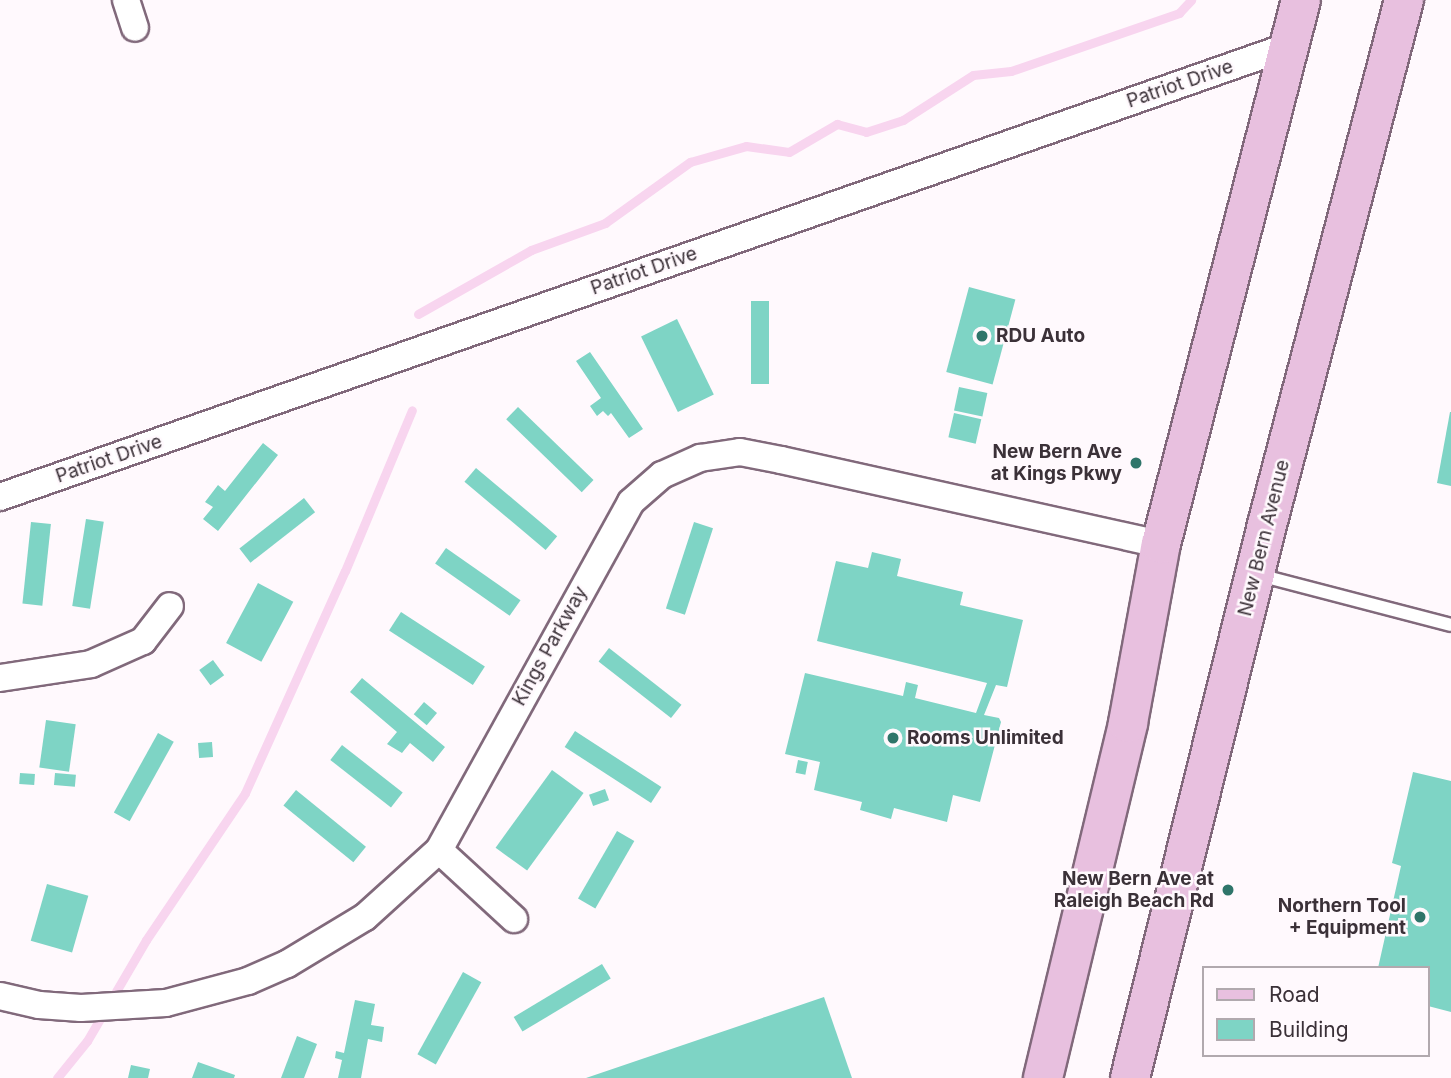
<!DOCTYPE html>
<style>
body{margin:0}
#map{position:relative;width:1451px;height:1078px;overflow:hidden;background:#fff9fd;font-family:Inter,sans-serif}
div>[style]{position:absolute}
.stream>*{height:9px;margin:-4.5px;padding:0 4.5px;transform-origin:4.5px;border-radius:4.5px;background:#f8d5ef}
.building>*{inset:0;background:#7ed4c5;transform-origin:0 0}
.roads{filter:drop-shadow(2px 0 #81697b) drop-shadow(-2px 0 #81697b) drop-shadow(0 2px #81697b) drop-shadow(0 -2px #81697b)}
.service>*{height:12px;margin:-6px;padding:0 6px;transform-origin:6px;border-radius:6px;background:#fff}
.minor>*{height:26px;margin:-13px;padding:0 13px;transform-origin:13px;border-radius:13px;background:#fff}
.primary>*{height:38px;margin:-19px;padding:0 19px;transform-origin:19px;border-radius:19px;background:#e8c0df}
.dots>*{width:19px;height:19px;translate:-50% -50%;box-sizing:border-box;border:4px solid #fff9fd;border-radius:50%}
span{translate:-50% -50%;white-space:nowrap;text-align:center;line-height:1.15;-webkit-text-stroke:5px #fff9fd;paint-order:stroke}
.street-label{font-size:19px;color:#3b3138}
.poi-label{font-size:19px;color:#3b3138;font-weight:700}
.left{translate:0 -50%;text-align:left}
.right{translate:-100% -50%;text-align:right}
.legend{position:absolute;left:1202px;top:966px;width:228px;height:91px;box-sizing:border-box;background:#fff9fd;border:2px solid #b1a9ae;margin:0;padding:9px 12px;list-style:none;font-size:21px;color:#3b3138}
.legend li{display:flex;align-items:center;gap:14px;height:35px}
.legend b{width:35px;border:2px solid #b1a9ae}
</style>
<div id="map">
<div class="stream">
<i style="left:418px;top:314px;width:130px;rotate:-29.5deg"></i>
<i style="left:531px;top:250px;width:79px;rotate:-20deg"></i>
<i style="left:605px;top:223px;width:105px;rotate:-35.7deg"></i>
<i style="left:690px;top:162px;width:58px;rotate:-15.9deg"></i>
<i style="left:746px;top:146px;width:43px;rotate:7.9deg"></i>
<i style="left:789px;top:152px;width:56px;rotate:-30.3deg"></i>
<i style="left:837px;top:124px;width:30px;rotate:15deg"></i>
<i style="left:866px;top:132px;width:39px;rotate:-18deg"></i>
<i style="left:903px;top:120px;width:83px;rotate:-32.7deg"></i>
<i style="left:973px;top:75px;width:38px;rotate:-6deg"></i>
<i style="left:1011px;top:71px;width:178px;rotate:-19deg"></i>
<i style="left:1179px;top:13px;width:18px;rotate:-47deg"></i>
<i style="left:57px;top:1078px;width:48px;rotate:-51deg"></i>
<i style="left:87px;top:1041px;width:117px;rotate:-59.7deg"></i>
<i style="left:146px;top:940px;width:177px;rotate:-56deg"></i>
<i style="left:245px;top:793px;width:243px;rotate:-65.8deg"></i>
<i style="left:345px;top:571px;width:174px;rotate:-67.4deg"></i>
</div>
<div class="building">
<i style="left:969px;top:287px;width:48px;height:88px;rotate:15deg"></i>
<i style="left:751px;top:301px;width:18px;height:83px"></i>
<i style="left:677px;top:319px;width:84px;height:40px;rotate:64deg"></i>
<i style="clip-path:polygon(590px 352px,643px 429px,629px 438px,611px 413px,608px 416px,603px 411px,597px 416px,590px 406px,601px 398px,576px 361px)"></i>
<i style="left:959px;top:387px;width:29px;height:24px;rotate:12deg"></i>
<i style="left:518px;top:407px;width:105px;height:17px;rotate:44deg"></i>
<i style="clip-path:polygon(1450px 412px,1451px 412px,1451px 486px,1437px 483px)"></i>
<i style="left:954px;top:413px;width:28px;height:25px;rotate:13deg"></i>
<i style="clip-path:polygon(263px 443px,278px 455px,218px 531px,203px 519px,213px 507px,205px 502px,218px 485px,225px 491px)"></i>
<i style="left:476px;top:468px;width:106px;height:18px;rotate:40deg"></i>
<i style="left:304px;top:498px;width:18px;height:82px;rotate:52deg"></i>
<i style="left:86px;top:519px;width:18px;height:88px;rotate:9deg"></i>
<i style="left:31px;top:522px;width:20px;height:82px;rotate:6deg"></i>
<i style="left:694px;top:522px;width:20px;height:91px;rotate:18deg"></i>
<i style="left:446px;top:548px;width:91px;height:19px;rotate:35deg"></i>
<i style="clip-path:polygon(872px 552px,901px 559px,897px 576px,963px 592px,960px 605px,1023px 620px,1007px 687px,996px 685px,984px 715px,999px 718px,1001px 722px,980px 802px,953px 795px,947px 822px,894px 808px,891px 819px,860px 810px,862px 802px,814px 790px,820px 762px,785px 754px,805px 673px,903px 696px,906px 682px,918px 685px,915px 698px,976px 713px,987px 683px,817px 641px,836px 561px,868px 568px)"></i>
<i style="left:258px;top:583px;width:40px;height:68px;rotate:28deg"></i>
<i style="left:401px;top:612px;width:100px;height:22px;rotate:33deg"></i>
<i style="left:609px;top:648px;width:92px;height:17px;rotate:38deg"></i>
<i style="left:213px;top:660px;width:19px;height:17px;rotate:54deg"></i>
<i style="clip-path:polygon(362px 678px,445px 747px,433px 762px,410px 743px,402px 753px,387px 744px,397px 732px,350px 692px)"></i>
<i style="left:424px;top:702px;width:17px;height:16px;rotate:40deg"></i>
<i style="left:46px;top:720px;width:30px;height:48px;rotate:8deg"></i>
<i style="left:575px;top:731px;width:103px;height:19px;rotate:33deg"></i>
<i style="left:158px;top:733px;width:18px;height:91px;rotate:29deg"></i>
<i style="left:212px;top:742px;width:15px;height:14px;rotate:86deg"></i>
<i style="left:342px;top:745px;width:77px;height:19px;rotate:38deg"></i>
<i style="left:798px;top:760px;width:10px;height:13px;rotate:11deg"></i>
<i style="left:552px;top:770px;width:39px;height:96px;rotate:36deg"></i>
<i style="clip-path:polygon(1413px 772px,1451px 781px,1451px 1012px,1428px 1006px,1428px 968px,1378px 968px,1401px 866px,1392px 863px)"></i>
<i style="left:20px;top:773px;width:15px;height:11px;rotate:4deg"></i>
<i style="left:55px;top:773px;width:21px;height:12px;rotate:5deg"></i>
<i style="left:605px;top:789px;width:12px;height:17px;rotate:70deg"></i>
<i style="left:296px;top:790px;width:90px;height:20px;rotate:39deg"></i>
<i style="left:617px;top:831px;width:20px;height:78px;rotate:30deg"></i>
<i style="left:47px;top:884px;width:43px;height:59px;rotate:16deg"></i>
<i style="left:602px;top:964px;width:17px;height:103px;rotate:59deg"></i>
<i style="left:463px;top:972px;width:21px;height:94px;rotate:29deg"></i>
<i style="clip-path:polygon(824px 997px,852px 1078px,586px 1078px)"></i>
<i style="clip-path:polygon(355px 1000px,375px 1004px,371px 1025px,384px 1027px,382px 1042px,368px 1039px,361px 1078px,338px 1078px,342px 1060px,335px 1058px,336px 1051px,344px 1053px)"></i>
<i style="clip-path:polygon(297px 1036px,317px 1044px,304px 1078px,281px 1078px)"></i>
<i style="clip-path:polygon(198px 1062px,235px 1075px,234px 1078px,192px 1078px)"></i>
<i style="clip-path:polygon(131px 1065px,150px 1069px,148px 1078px,128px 1078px)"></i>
</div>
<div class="roads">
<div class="service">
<i style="left:1259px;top:575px;width:198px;rotate:14.6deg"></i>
</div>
<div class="minor">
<i style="left:126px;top:0;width:29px;rotate:72deg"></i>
<i style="left:0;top:497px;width:1366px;rotate:-19.28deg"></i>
<i style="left:0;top:678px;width:92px;rotate:-8.7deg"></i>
<i style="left:91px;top:664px;width:57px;rotate:-23.9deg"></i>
<i style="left:143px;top:641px;width:44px;rotate:-52.4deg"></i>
<i style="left:439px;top:850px;width:102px;rotate:42.6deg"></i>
<i style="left:0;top:996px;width:40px;rotate:13deg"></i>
<i style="left:39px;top:1005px;width:42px;rotate:4.1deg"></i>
<i style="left:81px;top:1008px;width:85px;rotate:-3.4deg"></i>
<i style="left:166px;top:1003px;width:85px;rotate:-15deg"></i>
<i style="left:248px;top:981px;width:43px;rotate:-23.6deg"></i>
<i style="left:287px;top:964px;width:91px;rotate:-31.1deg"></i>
<i style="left:365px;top:917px;width:100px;rotate:-42.2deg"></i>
<i style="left:439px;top:850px;width:397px;rotate:-61.1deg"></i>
<i style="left:631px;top:502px;width:41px;rotate:-41.1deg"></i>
<i style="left:662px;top:475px;width:42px;rotate:-24.1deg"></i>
<i style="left:700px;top:458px;width:40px;rotate:-8.5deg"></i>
<i style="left:740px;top:452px;width:42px;rotate:11deg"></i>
<i style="left:781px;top:460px;width:389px;rotate:12.5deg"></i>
</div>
<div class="primary">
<i style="left:1043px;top:1078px;width:365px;rotate:-76.5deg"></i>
<i style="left:1128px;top:723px;width:182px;rotate:-79.6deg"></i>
<i style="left:1161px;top:544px;width:562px;rotate:-75.57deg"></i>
<i style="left:1130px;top:1078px;width:570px;rotate:-76.09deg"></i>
<i style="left:1267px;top:525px;width:543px;rotate:-75.37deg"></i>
</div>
</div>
<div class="dots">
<i style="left:982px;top:336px;background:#2f756a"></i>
<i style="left:1136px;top:463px;background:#2f756a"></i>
<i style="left:893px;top:738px;background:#2f756a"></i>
<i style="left:1228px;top:890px;background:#2f756a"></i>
<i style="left:1420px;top:917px;background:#2f756a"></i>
</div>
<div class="street-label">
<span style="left:1180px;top:84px;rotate:-19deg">Patriot Drive</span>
<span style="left:644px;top:271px;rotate:-19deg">Patriot Drive</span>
<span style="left:109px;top:459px;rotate:-19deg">Patriot Drive</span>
<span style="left:1264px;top:538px;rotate:-76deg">New Bern Avenue</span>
<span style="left:550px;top:646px;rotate:-61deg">Kings Parkway</span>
</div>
<div class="poi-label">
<span class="left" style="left:996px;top:336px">RDU Auto</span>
<span class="right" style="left:1122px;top:463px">New Bern Ave<br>at Kings Pkwy</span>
<span class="left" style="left:907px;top:738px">Rooms Unlimited</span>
<span class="right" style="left:1214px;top:890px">New Bern Ave at<br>Raleigh Beach Rd</span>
<span class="right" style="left:1406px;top:917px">Northern Tool<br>+ Equipment</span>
</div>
<ul class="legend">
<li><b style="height:9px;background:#e8c0df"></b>Road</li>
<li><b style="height:19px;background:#7ed4c5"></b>Building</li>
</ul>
</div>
